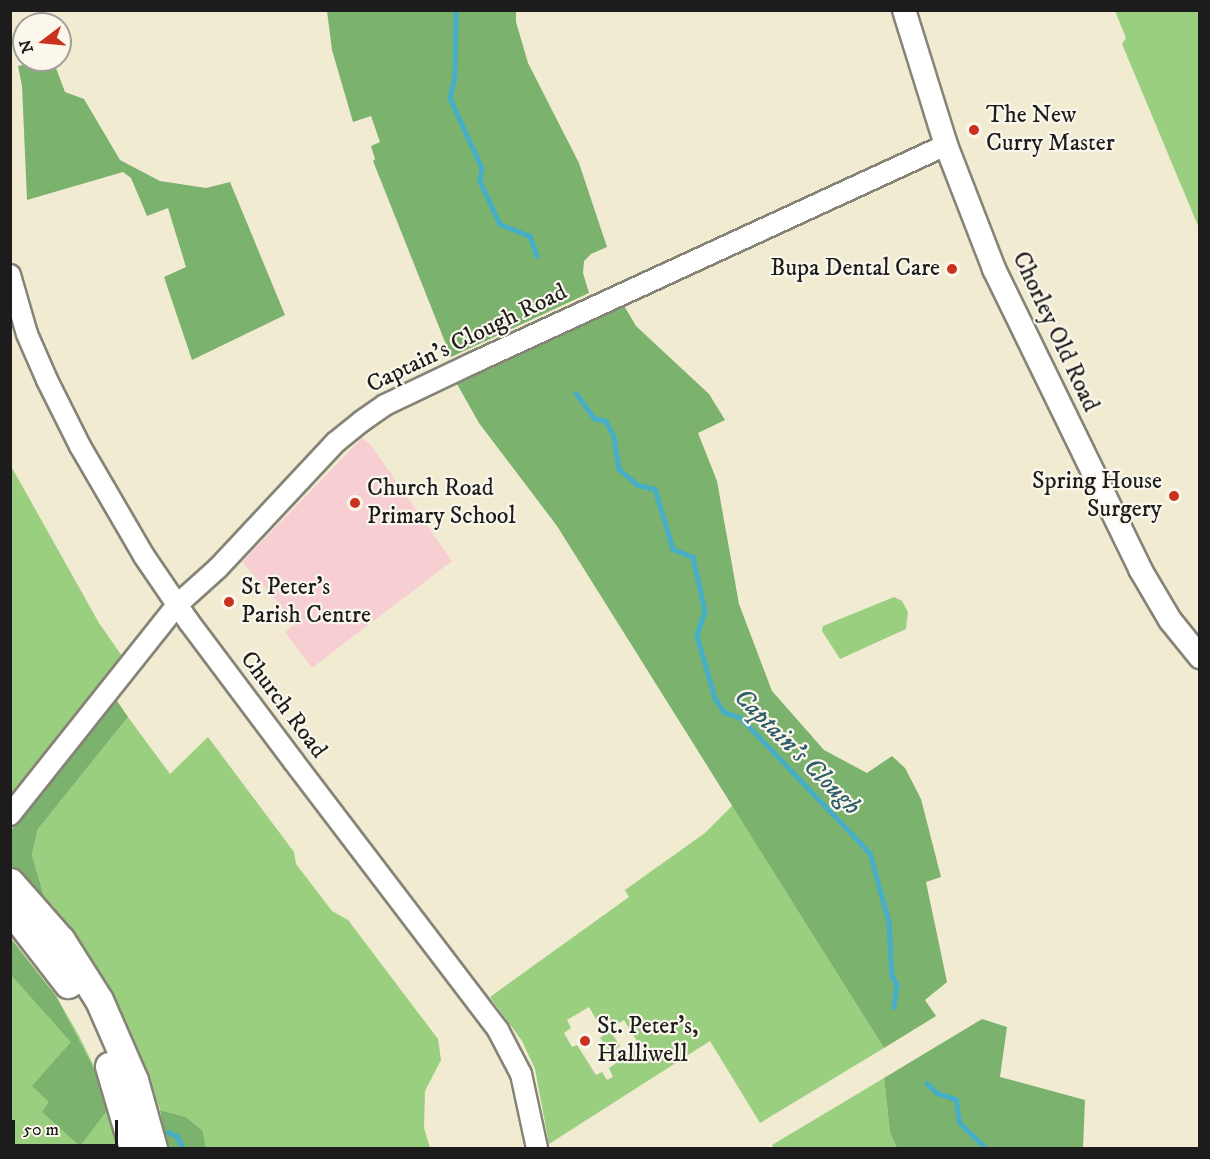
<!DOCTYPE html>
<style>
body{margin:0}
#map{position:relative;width:1210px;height:1159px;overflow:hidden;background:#f1ebd2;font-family:"IM FELL DW Pica",serif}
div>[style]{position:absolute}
.built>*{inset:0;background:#f7cfd3}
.green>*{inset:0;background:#9acf80;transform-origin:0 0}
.forest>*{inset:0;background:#7bb26e}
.stream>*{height:4.5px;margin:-2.25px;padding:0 2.25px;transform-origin:2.25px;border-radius:2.25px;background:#46aec6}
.roads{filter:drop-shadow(2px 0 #868477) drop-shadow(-2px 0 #868477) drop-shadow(0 2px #868477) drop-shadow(0 -2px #868477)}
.tertiary>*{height:20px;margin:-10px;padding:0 10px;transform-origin:10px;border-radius:10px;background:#fff}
.secondary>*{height:22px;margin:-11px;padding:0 11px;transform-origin:11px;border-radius:11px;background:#fff}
.trunk>*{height:27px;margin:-13.5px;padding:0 13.5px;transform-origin:13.5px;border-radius:13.5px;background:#fff}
.dots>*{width:16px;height:16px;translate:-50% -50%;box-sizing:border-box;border:3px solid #fbf7ec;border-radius:50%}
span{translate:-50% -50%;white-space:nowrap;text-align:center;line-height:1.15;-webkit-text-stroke:4.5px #fbf7ec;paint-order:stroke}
.poi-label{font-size:24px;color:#1c1c1c}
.left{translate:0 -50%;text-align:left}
.right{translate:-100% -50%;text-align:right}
.street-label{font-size:24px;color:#1c1c1c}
.water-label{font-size:26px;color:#2f5e68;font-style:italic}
.frame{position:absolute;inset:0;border:12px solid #1c1c1c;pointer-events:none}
.north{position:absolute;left:12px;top:12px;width:60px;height:60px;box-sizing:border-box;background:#fbf7ec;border:2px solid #a29f99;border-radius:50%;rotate:254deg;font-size:16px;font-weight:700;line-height:24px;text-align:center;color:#1c1c1c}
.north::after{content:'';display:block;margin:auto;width:21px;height:27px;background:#c8321e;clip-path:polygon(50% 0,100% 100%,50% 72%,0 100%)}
.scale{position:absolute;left:12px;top:1120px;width:106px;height:27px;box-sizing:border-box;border:3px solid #1c1c1c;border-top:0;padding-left:8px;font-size:18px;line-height:21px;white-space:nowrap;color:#1c1c1c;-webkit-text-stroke:4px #fbf7ec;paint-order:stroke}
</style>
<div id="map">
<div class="built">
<i style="clip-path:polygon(362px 438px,370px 444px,452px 561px,312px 668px,285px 632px,296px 623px,242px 562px)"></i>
</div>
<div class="green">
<i style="clip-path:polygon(1115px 11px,1199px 11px,1199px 228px,1122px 44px,1126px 38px)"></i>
<i style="clip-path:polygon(11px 466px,99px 623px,122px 656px,11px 797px)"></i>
<i style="clip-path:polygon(894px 597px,902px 601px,908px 612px,906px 629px,840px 659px,822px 631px,823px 626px)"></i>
<i style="clip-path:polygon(128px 717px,170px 774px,208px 737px,294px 852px,296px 864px,332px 911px,348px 920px,438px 1039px,441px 1060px,425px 1091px,424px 1128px,430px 1148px,206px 1148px,203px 1131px,186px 1117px,160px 1110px,136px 1048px,111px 996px,84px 951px,46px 903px,32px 855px,38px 829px)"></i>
<i style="clip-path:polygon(evenodd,733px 805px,884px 1048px,760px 1123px,710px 1041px,549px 1144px,535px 1069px,522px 1041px,490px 997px,629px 897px,625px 890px,705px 833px,733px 805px,589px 1007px,602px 1029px,599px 1031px,601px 1034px,624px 1020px,640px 1046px,624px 1055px,621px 1051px,611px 1057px,615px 1064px,609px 1068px,613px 1077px,607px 1080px,602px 1072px,596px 1075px,577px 1045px,572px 1047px,564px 1033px,571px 1028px,567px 1020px,589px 1007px)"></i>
<i style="clip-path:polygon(11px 938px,56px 996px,78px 1034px,97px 1072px,122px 1148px,11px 1148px)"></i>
<i style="left:610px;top:1031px;width:18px;height:12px;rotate:56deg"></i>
<i style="clip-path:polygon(884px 1078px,890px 1133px,897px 1148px,774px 1148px,772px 1145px)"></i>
</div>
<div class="forest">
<i style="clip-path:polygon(327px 11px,516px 11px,516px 22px,528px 63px,579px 163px,607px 247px,591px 254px,584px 261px,583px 273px,589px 293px,451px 357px,373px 161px,375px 159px,371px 146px,380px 142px,371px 116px,353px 122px,332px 50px)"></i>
<i style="clip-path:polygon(44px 60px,53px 60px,65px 92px,84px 99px,120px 160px,160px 181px,206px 188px,230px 182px,285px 315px,192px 360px,164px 277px,186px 267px,168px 208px,147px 216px,131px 178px,123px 172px,27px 200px,22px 86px,18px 66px)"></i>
<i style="clip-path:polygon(623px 304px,636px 326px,709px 394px,725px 420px,698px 433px,717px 481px,739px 604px,772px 691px,824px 750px,867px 773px,892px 756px,905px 768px,921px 799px,941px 877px,926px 882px,947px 982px,925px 1000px,936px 1016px,884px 1048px,557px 526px,479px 423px,457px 384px)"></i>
<i style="clip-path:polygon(115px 698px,128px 717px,38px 829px,32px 855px,46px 903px,11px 865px,10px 831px)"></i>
<i style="clip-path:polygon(10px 938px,56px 996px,112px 1104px,80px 1146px,42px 1112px,49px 1102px,32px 1086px,71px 1042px,11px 975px)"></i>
<i style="clip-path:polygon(982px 1019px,1007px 1027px,1000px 1077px,1085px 1100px,1083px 1148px,897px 1148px,890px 1133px,884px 1078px)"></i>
<i style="clip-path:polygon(160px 1110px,186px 1117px,203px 1131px,206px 1148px,167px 1148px)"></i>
</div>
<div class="stream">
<i style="left:456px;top:10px;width:65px;rotate:90.9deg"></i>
<i style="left:455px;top:75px;width:24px;rotate:102deg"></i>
<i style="left:450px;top:98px;width:77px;rotate:65.4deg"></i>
<i style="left:482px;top:168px;width:13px;rotate:99deg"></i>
<i style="left:480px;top:181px;width:47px;rotate:65.1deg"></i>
<i style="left:500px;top:224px;width:32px;rotate:22deg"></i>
<i style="left:530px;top:236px;width:21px;rotate:71deg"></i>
<i style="left:576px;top:393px;width:31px;rotate:54deg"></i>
<i style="left:594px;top:418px;width:12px;rotate:14deg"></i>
<i style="left:606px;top:421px;width:18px;rotate:63deg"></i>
<i style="left:614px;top:437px;width:32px;rotate:81deg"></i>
<i style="left:619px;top:469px;width:25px;rotate:40deg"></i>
<i style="left:638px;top:485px;width:17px;rotate:13deg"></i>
<i style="left:655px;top:489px;width:63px;rotate:73.3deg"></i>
<i style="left:673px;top:549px;width:22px;rotate:22deg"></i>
<i style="left:693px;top:557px;width:55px;rotate:77.5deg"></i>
<i style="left:705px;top:611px;width:26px;rotate:108deg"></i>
<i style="left:697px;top:636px;width:65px;rotate:73.8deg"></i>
<i style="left:715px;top:698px;width:17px;rotate:57deg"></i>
<i style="left:724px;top:712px;width:18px;rotate:19deg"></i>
<i style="left:741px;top:718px;width:187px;rotate:46.3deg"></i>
<i style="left:870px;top:853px;width:72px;rotate:74.6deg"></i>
<i style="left:889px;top:922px;width:53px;rotate:86.8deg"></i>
<i style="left:892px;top:975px;width:11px;rotate:63deg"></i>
<i style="left:897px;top:985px;width:22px;rotate:98deg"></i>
<i style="left:927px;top:1083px;width:14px;rotate:45deg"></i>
<i style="left:937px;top:1093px;width:20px;rotate:18deg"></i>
<i style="left:956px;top:1099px;width:24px;rotate:81deg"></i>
<i style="left:960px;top:1123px;width:36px;rotate:44deg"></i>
<i style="left:168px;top:1132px;width:10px;rotate:24deg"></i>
<i style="left:177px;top:1136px;width:13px;rotate:63deg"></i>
</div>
<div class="roads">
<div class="tertiary">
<i style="left:10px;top:275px;width:61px;rotate:73.9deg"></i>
<i style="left:27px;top:334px;width:50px;rotate:66.5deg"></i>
<i style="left:47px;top:380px;width:74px;rotate:63.4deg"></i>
<i style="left:80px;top:446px;width:127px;rotate:59.8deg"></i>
<i style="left:144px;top:556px;width:80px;rotate:55.7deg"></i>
<i style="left:189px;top:622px;width:175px;rotate:53.1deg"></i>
<i style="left:294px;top:762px;width:337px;rotate:52.7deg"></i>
<i style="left:498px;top:1030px;width:50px;rotate:62.4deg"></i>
<i style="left:521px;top:1074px;width:76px;rotate:77.8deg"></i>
<i style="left:10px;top:815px;width:270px;rotate:-51.5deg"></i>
<i style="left:178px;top:604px;width:54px;rotate:-42deg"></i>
<i style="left:218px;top:568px;width:173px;rotate:-46.9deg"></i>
<i style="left:336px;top:442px;width:33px;rotate:-39deg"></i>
<i style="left:362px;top:421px;width:28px;rotate:-35deg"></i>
<i style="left:385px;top:405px;width:98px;rotate:-25.5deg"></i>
<i style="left:473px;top:363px;width:521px;rotate:-24.74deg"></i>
</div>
<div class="secondary">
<i style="left:904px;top:10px;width:141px;rotate:72.7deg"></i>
<i style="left:946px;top:145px;width:133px;rotate:68.8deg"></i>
<i style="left:994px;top:269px;width:334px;rotate:64deg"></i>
<i style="left:1140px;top:569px;width:59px;rotate:59.5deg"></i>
<i style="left:1170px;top:620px;width:48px;rotate:51deg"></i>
</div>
<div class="trunk">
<i style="left:10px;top:882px;width:77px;rotate:48.7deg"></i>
<i style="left:61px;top:940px;width:71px;rotate:57.7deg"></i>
<i style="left:99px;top:1000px;width:87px;rotate:66.4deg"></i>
<i style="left:134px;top:1080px;width:71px;rotate:74.4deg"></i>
<i style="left:10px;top:909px;width:95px;rotate:52.3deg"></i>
<i style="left:109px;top:1066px;width:85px;rotate:73.7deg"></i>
</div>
</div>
<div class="dots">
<i style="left:974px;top:130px;background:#c8321e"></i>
<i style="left:952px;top:269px;background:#c8321e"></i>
<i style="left:1174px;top:496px;background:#c8321e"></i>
<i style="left:355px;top:503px;background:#c8321e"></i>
<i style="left:229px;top:602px;background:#c8321e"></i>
<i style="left:585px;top:1041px;background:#c8321e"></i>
</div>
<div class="poi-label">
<span class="left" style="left:986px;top:130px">The New<br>Curry Master</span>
<span class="right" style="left:940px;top:269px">Bupa Dental Care</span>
<span class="right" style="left:1162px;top:496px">Spring House<br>Surgery</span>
<span class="left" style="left:367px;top:503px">Church Road<br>Primary School</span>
<span class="left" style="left:241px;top:602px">St Peter's<br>Parish Centre</span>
<span class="left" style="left:597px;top:1041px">St. Peter's,<br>Halliwell</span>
</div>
<div class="street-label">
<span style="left:1055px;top:332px;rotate:65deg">Chorley Old Road</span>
<span style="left:467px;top:339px;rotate:-26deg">Captain's Clough Road</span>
<span style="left:283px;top:705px;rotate:53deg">Church Road</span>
</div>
<div class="water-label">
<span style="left:797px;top:752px;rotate:45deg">Captain's Clough</span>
</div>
<div class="frame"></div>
<div class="north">N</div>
<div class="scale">50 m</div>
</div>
